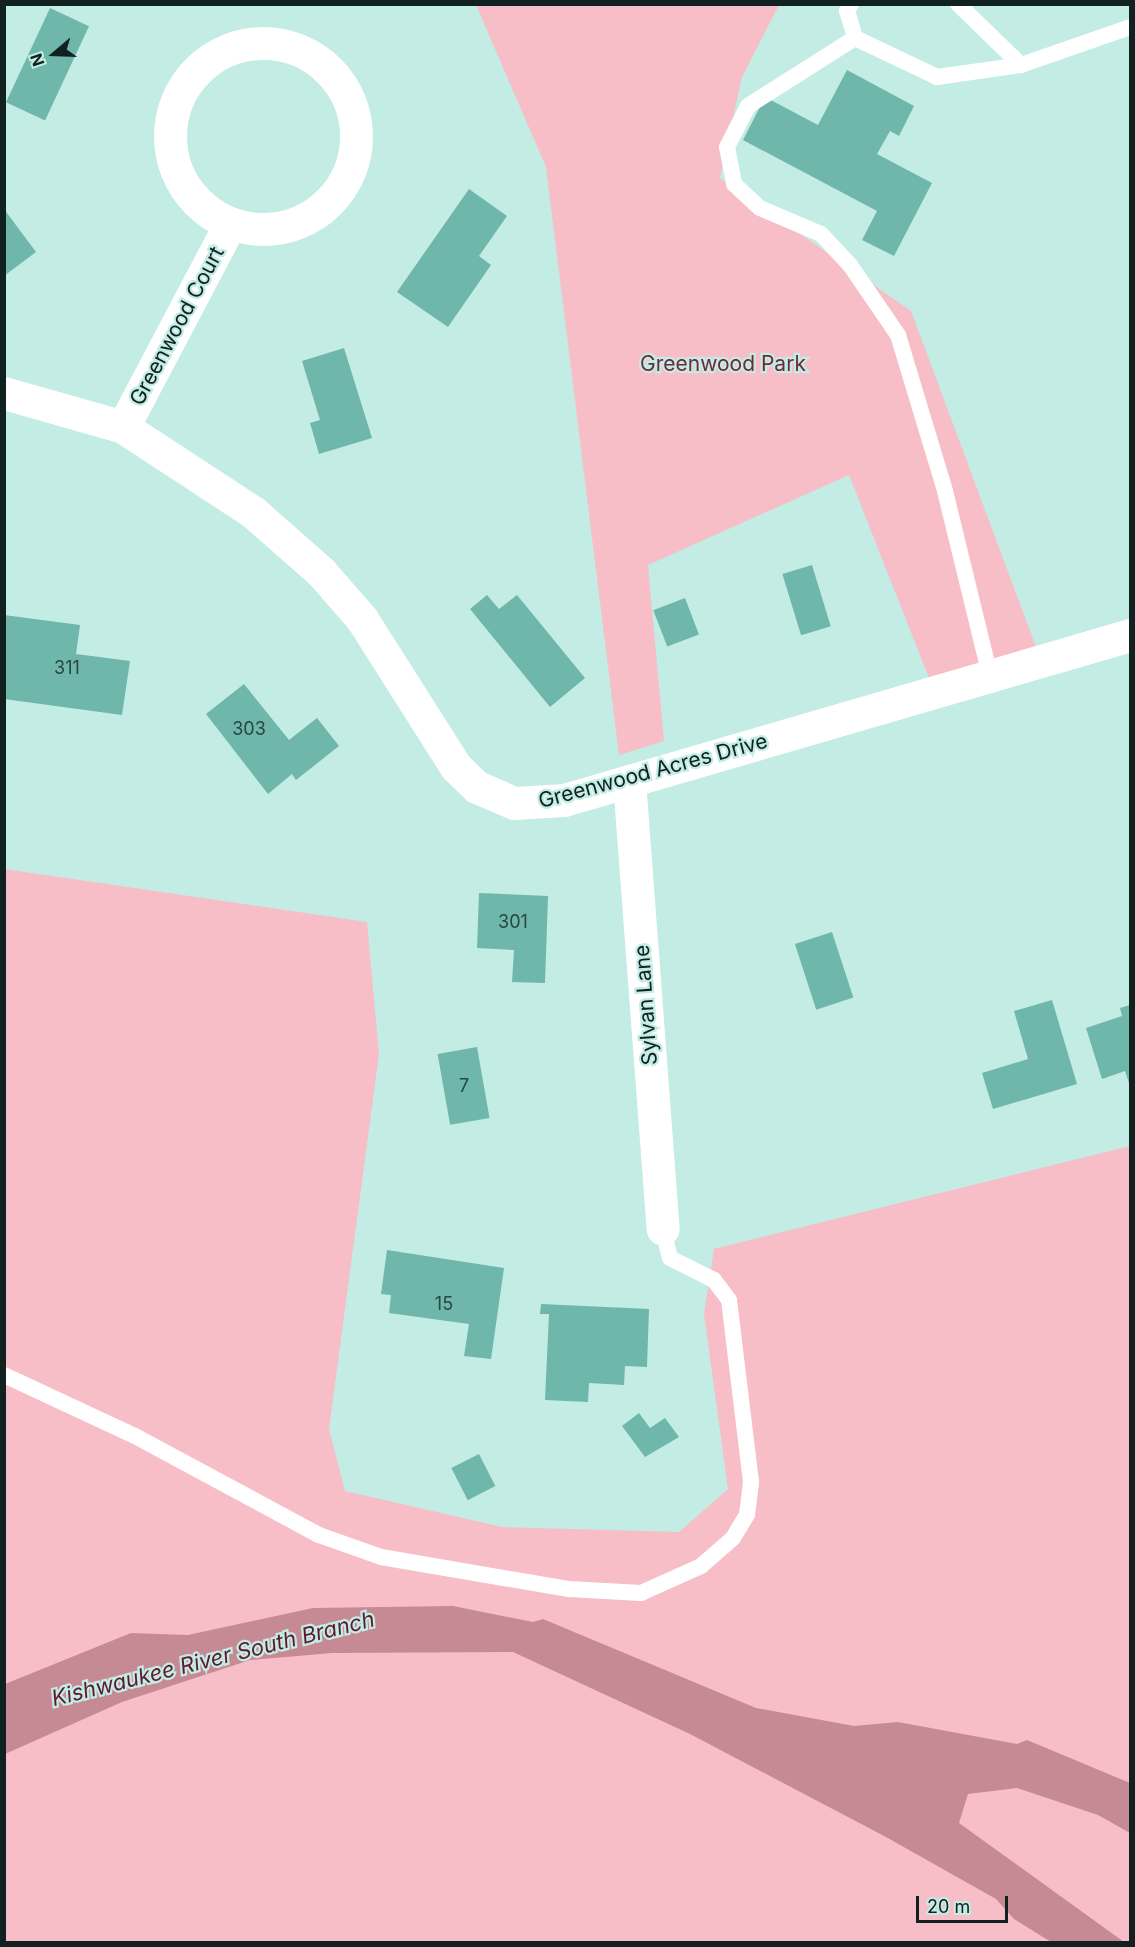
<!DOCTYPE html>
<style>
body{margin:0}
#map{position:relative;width:1135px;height:1947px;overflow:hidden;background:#c2ece4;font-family:Inter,sans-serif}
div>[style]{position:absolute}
.green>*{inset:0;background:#f7bec7}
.water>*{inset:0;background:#c68a95}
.building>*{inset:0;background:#6fb7ab;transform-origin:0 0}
.service>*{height:16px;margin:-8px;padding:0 8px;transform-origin:8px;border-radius:8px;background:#fff}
.minor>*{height:33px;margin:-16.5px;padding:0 16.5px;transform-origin:16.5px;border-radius:16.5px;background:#fff}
.minor>.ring{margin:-16.5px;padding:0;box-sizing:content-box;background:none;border:33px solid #fff;border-radius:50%}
span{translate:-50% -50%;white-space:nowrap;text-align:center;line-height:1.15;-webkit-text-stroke:4.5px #c2ece4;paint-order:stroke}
.number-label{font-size:18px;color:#284642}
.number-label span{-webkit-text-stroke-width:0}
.street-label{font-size:21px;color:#11211f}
.park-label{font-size:21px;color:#71283b}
.water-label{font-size:22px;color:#61192d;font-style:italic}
.frame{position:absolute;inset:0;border:6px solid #11211f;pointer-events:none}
.north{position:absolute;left:24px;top:24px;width:60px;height:60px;-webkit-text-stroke:4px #c2ece4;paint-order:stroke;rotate:251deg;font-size:16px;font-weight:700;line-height:24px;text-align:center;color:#11211f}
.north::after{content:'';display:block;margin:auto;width:21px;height:27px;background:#11211f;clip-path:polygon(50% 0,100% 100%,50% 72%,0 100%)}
.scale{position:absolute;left:916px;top:1896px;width:92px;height:27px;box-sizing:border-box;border:3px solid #11211f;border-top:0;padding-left:8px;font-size:18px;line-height:21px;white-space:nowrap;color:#11211f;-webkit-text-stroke:4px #c2ece4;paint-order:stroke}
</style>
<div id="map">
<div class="green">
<i style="clip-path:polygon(476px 5px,779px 5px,742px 77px,720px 178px,911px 311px,1036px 647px,929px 678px,849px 475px,648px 565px,664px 741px,619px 755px,546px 167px)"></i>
<i style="clip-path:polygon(4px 869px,367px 922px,379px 1054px,329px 1429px,345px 1491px,502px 1527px,679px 1532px,728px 1489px,704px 1314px,714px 1249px,1130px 1146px,1130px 1942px,5px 1942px)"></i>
</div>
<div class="water">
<i style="clip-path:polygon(453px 1606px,533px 1622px,543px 1619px,756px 1708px,854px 1726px,898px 1722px,1017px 1744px,1027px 1740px,1130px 1783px,1130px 1833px,1098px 1815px,1017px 1788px,968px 1794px,959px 1823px,1124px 1942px,1051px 1942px,1014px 1919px,996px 1899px,886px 1837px,690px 1734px,513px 1652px,332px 1653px,250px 1660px,122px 1702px,5px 1754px,5px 1684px,131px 1633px,188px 1635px,313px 1608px)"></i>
</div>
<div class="building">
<i style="left:50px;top:8px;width:43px;height:104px;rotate:25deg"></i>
<i style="clip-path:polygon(847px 70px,914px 106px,899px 136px,890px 131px,877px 154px,932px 183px,894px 256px,862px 240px,877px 211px,743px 140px,765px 97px,818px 125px)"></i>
<i style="clip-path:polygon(469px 189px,507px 216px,479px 256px,491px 265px,448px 327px,397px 292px)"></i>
<i style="clip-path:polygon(4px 209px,36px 252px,4px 276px)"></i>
<i style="clip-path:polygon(344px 348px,372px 438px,319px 454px,310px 423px,320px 420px,302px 361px)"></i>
<i style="left:812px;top:565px;width:64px;height:31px;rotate:73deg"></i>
<i style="clip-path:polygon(487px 595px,499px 609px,517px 595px,585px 678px,550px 707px,470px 609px)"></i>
<i style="left:685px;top:598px;width:39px;height:34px;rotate:69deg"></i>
<i style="clip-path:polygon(4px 615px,80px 625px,76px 654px,130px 661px,122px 715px,4px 699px)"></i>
<i style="clip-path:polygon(244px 684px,289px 740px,317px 718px,339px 746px,296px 780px,292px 774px,268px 794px,206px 714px)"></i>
<i style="clip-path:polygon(479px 893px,548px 896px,545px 983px,512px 982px,514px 950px,477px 948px)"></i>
<i style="left:832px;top:932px;width:69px;height:39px;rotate:72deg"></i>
<i style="clip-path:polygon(1052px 1000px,1077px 1084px,993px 1109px,982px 1073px,1028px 1059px,1014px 1011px)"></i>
<i style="clip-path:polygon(1130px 1005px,1130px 1086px,1125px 1071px,1102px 1079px,1086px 1028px,1122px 1016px,1120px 1008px)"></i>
<i style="left:477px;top:1047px;width:72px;height:40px;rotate:80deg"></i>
<i style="clip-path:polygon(387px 1250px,504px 1268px,491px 1359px,464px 1356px,469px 1324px,389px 1313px,391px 1295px,381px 1294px)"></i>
<i style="clip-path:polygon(541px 1304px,649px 1309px,647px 1367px,625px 1366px,624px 1385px,589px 1383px,588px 1402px,545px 1400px,549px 1314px,540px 1314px)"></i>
<i style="clip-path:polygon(639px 1413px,650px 1428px,665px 1418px,679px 1437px,645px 1457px,622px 1426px)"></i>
<i style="left:479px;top:1454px;width:36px;height:31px;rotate:63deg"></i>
</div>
<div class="service">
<i style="left:851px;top:4px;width:8px;rotate:120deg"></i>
<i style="left:847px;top:11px;width:28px;rotate:73deg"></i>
<i style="left:855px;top:38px;width:127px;rotate:147.6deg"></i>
<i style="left:748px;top:106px;width:46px;rotate:117.1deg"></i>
<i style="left:727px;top:147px;width:38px;rotate:79deg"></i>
<i style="left:734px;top:184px;width:35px;rotate:43deg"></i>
<i style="left:760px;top:208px;width:66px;rotate:23.1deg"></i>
<i style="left:821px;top:234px;width:42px;rotate:46.9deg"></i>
<i style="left:850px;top:265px;width:85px;rotate:55.6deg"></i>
<i style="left:898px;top:335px;width:163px;rotate:73.2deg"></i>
<i style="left:945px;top:491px;width:190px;rotate:76.3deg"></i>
<i style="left:958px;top:4px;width:88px;rotate:44.1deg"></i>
<i style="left:1021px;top:65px;width:115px;rotate:-19.2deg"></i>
<i style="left:855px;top:38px;width:91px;rotate:25.4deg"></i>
<i style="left:937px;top:77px;width:85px;rotate:-8.1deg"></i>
<i style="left:4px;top:1375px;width:145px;rotate:25deg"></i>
<i style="left:135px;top:1436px;width:209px;rotate:28.3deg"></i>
<i style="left:319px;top:1535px;width:66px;rotate:19.5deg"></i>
<i style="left:381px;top:1557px;width:191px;rotate:9.7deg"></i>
<i style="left:569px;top:1589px;width:72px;rotate:3.2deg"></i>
<i style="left:641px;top:1593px;width:66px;rotate:-24.2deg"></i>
<i style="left:701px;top:1566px;width:43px;rotate:-41.2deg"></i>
<i style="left:733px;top:1538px;width:27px;rotate:-59deg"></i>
<i style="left:747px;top:1515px;width:33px;rotate:-83deg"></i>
<i style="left:751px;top:1482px;width:183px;rotate:-96.9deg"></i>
<i style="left:729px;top:1300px;width:25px;rotate:-127deg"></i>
<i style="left:714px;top:1280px;width:49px;rotate:-153.4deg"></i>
<i style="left:670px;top:1258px;width:30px;rotate:-104deg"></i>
</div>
<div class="minor">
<i class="ring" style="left:170px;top:43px;width:153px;height:153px"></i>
<i style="left:4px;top:393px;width:124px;rotate:15.9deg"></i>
<i style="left:123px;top:427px;width:155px;rotate:33.2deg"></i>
<i style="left:253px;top:512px;width:91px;rotate:41.4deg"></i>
<i style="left:321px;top:572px;width:62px;rotate:48.9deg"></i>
<i style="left:362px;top:619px;width:175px;rotate:57.6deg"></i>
<i style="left:456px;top:767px;width:29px;rotate:44deg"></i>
<i style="left:477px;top:787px;width:40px;rotate:23.4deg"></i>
<i style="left:514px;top:803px;width:50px;rotate:-3.4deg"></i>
<i style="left:564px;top:800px;width:590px;rotate:-16.25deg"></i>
<i style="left:123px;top:427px;width:229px;rotate:-62.2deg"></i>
<i style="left:629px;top:781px;width:449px;rotate:85.7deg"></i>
</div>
<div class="number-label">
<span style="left:67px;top:668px">311</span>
<span style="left:249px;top:729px">303</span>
<span style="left:513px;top:922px">301</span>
<span style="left:464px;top:1086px">7</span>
<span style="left:444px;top:1304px">15</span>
</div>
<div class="street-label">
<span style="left:177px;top:326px;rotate:-62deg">Greenwood Court</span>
<span style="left:653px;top:771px;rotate:-15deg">Greenwood Acres Drive</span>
<span style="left:646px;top:1005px;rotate:-94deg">Sylvan Lane</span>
</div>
<div class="park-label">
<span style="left:723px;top:364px">Greenwood Park</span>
</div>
<div class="water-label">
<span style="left:213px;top:1659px;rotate:-14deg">Kishwaukee River South Branch</span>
</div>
<div class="frame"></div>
<div class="north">N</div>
<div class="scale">20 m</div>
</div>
